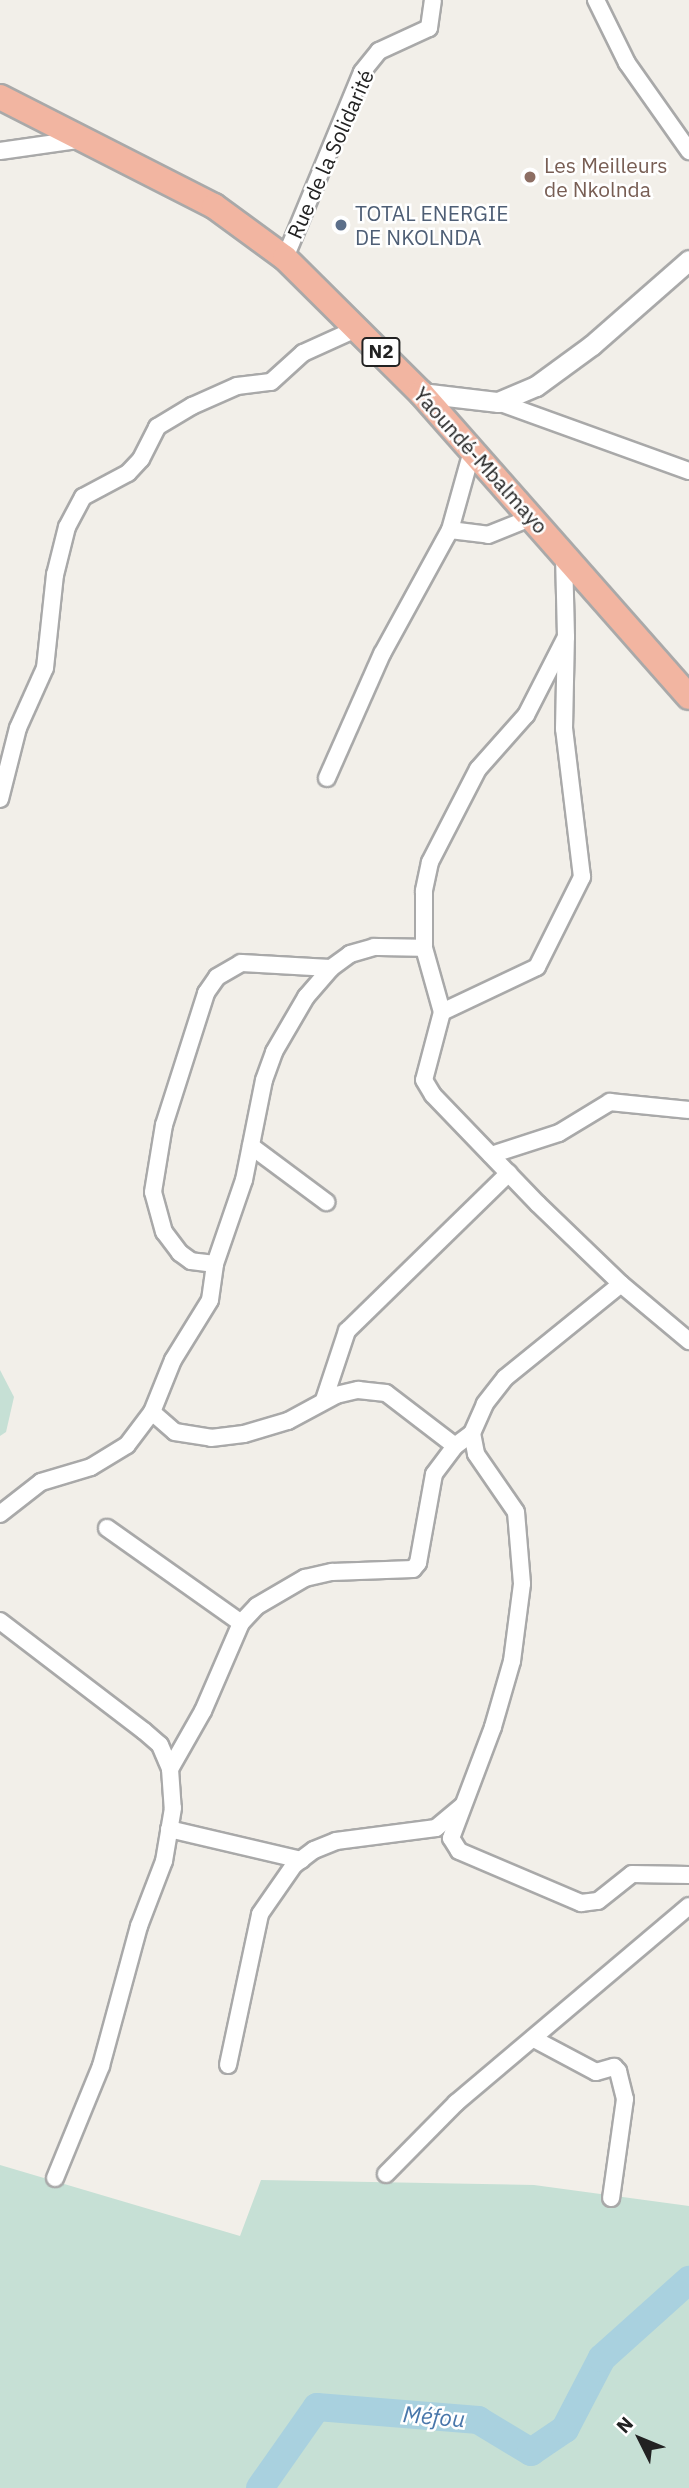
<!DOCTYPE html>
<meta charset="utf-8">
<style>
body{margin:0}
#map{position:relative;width:689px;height:2488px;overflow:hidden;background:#f2efe9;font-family:"IBM Plex Sans",sans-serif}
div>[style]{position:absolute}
.wetland>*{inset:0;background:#c6e0d5}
.river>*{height:28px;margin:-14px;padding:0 14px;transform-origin:14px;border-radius:14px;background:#a9d1df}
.roads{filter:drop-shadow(2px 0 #a9a9a9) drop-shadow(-2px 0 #a9a9a9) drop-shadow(0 2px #a9a9a9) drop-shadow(0 -2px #a9a9a9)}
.minor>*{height:16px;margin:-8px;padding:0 8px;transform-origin:8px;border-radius:8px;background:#fff}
.tertiary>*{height:19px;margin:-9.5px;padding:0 9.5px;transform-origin:9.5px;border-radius:9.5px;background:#fff}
.trunk>*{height:24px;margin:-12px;padding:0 12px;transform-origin:12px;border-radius:12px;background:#f2b5a1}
.dots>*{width:19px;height:19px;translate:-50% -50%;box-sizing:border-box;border:4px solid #fff;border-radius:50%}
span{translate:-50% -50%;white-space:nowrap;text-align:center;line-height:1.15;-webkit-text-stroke:5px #fff;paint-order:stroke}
.shield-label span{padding:2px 5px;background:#fff;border:2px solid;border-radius:5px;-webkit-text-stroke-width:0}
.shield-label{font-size:19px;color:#222;font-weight:700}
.street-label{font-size:21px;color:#222}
.education-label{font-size:21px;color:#785e54}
.left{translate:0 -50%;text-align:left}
.service-label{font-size:21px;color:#4e5e75}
.water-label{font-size:23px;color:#4977ab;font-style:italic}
.north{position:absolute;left:605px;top:2404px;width:70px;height:70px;-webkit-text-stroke:5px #fff;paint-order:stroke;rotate:313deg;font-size:19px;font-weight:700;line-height:28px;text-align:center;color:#222}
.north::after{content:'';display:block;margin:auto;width:24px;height:32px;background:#222;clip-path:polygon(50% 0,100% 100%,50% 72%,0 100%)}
</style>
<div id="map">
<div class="wetland">
<i style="clip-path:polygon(0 1370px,14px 1397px,6px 1432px,0 1436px)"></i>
<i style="clip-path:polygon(0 2165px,240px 2236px,261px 2180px,534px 2185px,689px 2206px,689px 2488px,0 2488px)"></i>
</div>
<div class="river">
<i style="left:260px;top:2488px;width:99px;rotate:-54.9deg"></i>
<i style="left:317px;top:2407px;width:162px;rotate:4.6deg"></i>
<i style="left:478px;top:2420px;width:62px;rotate:31.1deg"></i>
<i style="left:531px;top:2452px;width:41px;rotate:-34.1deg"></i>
<i style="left:565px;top:2429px;width:80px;rotate:-62.5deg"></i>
<i style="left:602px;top:2358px;width:117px;rotate:-41.9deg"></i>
</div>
<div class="roads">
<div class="minor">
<i style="left:596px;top:0;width:70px;rotate:63.8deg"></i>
<i style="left:627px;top:63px;width:108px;rotate:54.8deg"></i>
<i style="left:0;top:151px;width:85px;rotate:-8.1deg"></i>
<i style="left:285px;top:258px;width:201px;rotate:-67.5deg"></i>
<i style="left:362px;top:72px;width:27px;rotate:-51deg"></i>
<i style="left:379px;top:51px;width:55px;rotate:-24.7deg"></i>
<i style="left:429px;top:28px;width:28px;rotate:-82deg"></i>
<i style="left:498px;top:402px;width:203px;rotate:19.9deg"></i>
<i style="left:450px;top:530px;width:38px;rotate:7deg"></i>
<i style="left:488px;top:535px;width:48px;rotate:-21.8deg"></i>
<i style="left:564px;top:555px;width:82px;rotate:88.6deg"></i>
<i style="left:566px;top:637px;width:88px;rotate:117.1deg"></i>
<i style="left:526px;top:715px;width:72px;rotate:131.6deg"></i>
<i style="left:478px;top:769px;width:105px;rotate:117.3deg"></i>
<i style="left:430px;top:862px;width:30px;rotate:102deg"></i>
<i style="left:424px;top:891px;width:57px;rotate:90deg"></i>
<i style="left:424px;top:948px;width:66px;rotate:74.3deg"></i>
<i style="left:442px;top:1012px;width:70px;rotate:104.8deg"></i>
<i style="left:424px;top:1080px;width:17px;rotate:59deg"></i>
<i style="left:433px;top:1095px;width:151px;rotate:46.1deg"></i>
<i style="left:538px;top:1204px;width:115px;rotate:43.9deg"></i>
<i style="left:621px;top:1284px;width:89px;rotate:40deg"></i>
<i style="left:327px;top:778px;width:136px;rotate:-66.1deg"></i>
<i style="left:382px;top:654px;width:141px;rotate:-61.3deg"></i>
<i style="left:450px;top:530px;width:82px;rotate:-74.4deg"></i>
<i style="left:0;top:799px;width:73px;rotate:-75.8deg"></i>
<i style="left:18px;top:728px;width:66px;rotate:-65.8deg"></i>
<i style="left:45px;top:668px;width:94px;rotate:-83.9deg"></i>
<i style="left:55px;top:575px;width:49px;rotate:-76deg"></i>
<i style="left:67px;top:527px;width:34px;rotate:-62deg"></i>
<i style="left:83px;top:497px;width:51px;rotate:-28.1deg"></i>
<i style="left:128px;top:473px;width:19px;rotate:-47deg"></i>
<i style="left:141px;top:459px;width:36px;rotate:-63deg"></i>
<i style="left:157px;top:427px;width:41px;rotate:-31deg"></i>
<i style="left:192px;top:406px;width:49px;rotate:-24deg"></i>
<i style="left:237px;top:386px;width:34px;rotate:-7deg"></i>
<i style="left:271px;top:382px;width:43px;rotate:-42.2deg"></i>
<i style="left:303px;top:353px;width:60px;rotate:-24.4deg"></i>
<i style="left:442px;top:1012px;width:105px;rotate:-25.3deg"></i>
<i style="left:537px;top:967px;width:101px;rotate:-63.4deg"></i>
<i style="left:582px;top:877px;width:149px;rotate:-96.9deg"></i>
<i style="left:564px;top:729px;width:92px;rotate:-88.8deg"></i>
<i style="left:251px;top:1146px;width:94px;rotate:36.7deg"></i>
<i style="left:491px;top:1155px;width:71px;rotate:-17.9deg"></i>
<i style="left:559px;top:1133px;width:60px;rotate:-31.3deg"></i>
<i style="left:610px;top:1102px;width:79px;rotate:5.8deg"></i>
<i style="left:215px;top:1264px;width:24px;rotate:-173deg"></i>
<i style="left:191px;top:1261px;width:14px;rotate:-144deg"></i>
<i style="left:180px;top:1253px;width:26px;rotate:-127deg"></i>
<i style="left:164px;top:1232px;width:41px;rotate:-105.4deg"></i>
<i style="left:153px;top:1192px;width:68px;rotate:-80.7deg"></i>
<i style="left:164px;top:1125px;width:139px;rotate:-72.3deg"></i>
<i style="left:206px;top:993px;width:19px;rotate:-55deg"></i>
<i style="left:217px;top:977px;width:28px;rotate:-30deg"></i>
<i style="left:241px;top:963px;width:90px;rotate:3.2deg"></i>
<i style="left:621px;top:1284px;width:149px;rotate:141deg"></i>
<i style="left:505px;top:1378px;width:33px;rotate:128deg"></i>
<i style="left:485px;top:1404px;width:32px;rotate:114deg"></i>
<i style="left:472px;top:1433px;width:21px;rotate:79deg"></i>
<i style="left:476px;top:1454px;width:70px;rotate:55.4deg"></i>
<i style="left:516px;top:1512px;width:72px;rotate:85.2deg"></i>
<i style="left:522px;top:1584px;width:78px;rotate:97.4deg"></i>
<i style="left:512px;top:1661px;width:69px;rotate:106.1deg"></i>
<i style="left:493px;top:1727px;width:119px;rotate:110.7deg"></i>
<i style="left:451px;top:1838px;width:15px;rotate:58deg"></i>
<i style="left:459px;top:1851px;width:133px;rotate:23.1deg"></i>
<i style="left:581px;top:1903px;width:17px;rotate:-7deg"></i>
<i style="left:598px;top:1901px;width:43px;rotate:-38.5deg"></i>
<i style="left:632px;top:1874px;width:57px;rotate:1deg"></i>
<i style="left:324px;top:1400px;width:73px;rotate:-71.6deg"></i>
<i style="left:347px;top:1331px;width:226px;rotate:-44.3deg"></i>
<i style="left:152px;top:1412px;width:30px;rotate:41deg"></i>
<i style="left:175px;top:1432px;width:36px;rotate:9deg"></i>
<i style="left:211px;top:1438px;width:33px;rotate:-7deg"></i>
<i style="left:244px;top:1434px;width:46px;rotate:-16.5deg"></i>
<i style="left:288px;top:1421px;width:55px;rotate:-28.4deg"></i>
<i style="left:336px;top:1395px;width:23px;rotate:-13deg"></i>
<i style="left:358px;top:1390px;width:28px;rotate:6deg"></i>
<i style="left:386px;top:1393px;width:87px;rotate:37.5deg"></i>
<i style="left:0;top:1514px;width:52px;rotate:-38deg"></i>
<i style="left:41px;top:1482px;width:52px;rotate:-16.7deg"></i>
<i style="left:91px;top:1467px;width:42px;rotate:-31.4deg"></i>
<i style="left:127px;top:1445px;width:41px;rotate:-52.9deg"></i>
<i style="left:152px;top:1412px;width:56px;rotate:-68deg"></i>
<i style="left:173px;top:1360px;width:70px;rotate:-58.3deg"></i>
<i style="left:210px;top:1300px;width:36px;rotate:-82deg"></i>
<i style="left:215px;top:1264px;width:89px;rotate:-71deg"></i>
<i style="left:244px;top:1180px;width:102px;rotate:-78.7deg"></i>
<i style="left:264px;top:1080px;width:30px;rotate:-70deg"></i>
<i style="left:274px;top:1052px;width:64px;rotate:-59.8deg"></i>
<i style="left:306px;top:997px;width:38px;rotate:-49deg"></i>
<i style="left:331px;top:968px;width:24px;rotate:-36deg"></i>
<i style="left:350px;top:954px;width:25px;rotate:-16deg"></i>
<i style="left:374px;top:947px;width:50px;rotate:1.1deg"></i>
<i style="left:107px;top:1528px;width:164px;rotate:35.3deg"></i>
<i style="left:0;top:1621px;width:181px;rotate:37.4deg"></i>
<i style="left:144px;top:1731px;width:21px;rotate:41deg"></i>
<i style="left:160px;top:1745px;width:26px;rotate:67deg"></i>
<i style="left:170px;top:1769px;width:39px;rotate:86deg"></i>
<i style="left:173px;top:1808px;width:54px;rotate:99.6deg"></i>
<i style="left:164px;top:1861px;width:70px;rotate:111deg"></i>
<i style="left:139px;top:1926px;width:145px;rotate:105.2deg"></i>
<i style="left:101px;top:2066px;width:121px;rotate:112.3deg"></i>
<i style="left:170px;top:1769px;width:67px;rotate:-60.4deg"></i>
<i style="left:203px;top:1711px;width:96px;rotate:-66.6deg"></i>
<i style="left:241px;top:1623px;width:23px;rotate:-47deg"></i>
<i style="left:257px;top:1606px;width:56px;rotate:-30.3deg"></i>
<i style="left:305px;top:1578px;width:28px;rotate:-13deg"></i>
<i style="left:332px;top:1572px;width:81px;rotate:-2.1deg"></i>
<i style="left:413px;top:1569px;width:8px;rotate:-50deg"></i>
<i style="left:418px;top:1563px;width:90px;rotate:-79.8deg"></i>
<i style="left:434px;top:1474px;width:35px;rotate:-53deg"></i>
<i style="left:455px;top:1446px;width:21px;rotate:-37deg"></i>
<i style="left:169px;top:1829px;width:136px;rotate:13.2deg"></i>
<i style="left:534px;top:2039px;width:70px;rotate:28deg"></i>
<i style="left:596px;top:2072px;width:19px;rotate:-16deg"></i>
<i style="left:614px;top:2067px;width:6px;rotate:45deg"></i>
<i style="left:618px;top:2071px;width:29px;rotate:76deg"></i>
<i style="left:625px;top:2099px;width:100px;rotate:98deg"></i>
<i style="left:228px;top:2065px;width:154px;rotate:-78deg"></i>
<i style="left:260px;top:1914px;width:60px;rotate:-55.2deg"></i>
<i style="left:294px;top:1865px;width:25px;rotate:-37deg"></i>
<i style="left:314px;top:1850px;width:24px;rotate:-22deg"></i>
<i style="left:336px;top:1841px;width:101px;rotate:-7.4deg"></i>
<i style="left:436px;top:1828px;width:34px;rotate:-40deg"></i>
<i style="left:386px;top:2174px;width:100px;rotate:-45.4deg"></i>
<i style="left:456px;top:2103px;width:305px;rotate:-40.2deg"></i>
</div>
<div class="tertiary">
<i style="left:421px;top:393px;width:78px;rotate:6.7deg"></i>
<i style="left:498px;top:402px;width:41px;rotate:-22.8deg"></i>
<i style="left:536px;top:386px;width:69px;rotate:-36.2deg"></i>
<i style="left:592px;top:345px;width:129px;rotate:-41.2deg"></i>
</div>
<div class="trunk">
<i style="left:0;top:97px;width:240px;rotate:27deg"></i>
<i style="left:214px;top:206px;width:88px;rotate:36.2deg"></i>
<i style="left:285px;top:258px;width:192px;rotate:44.8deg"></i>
<i style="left:421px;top:393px;width:405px;rotate:48.6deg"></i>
</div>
</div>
<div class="dots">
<i style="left:530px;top:177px;background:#8d6e63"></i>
<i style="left:341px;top:225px;background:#5c6f8a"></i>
</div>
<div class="shield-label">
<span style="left:381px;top:352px">N2</span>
</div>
<div class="street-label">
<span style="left:330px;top:154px;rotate:-66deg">Rue de la Solidarité</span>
<span style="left:481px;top:460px;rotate:48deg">Yaoundé-Mbalmayo</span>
</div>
<div class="education-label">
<span class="left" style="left:544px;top:177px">Les Meilleurs<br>de Nkolnda</span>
</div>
<div class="service-label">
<span class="left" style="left:355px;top:225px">TOTAL ENERGIE<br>DE NKOLNDA</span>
</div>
<div class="water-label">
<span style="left:434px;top:2416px;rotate:5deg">Méfou</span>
</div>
<div class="north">N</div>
</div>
